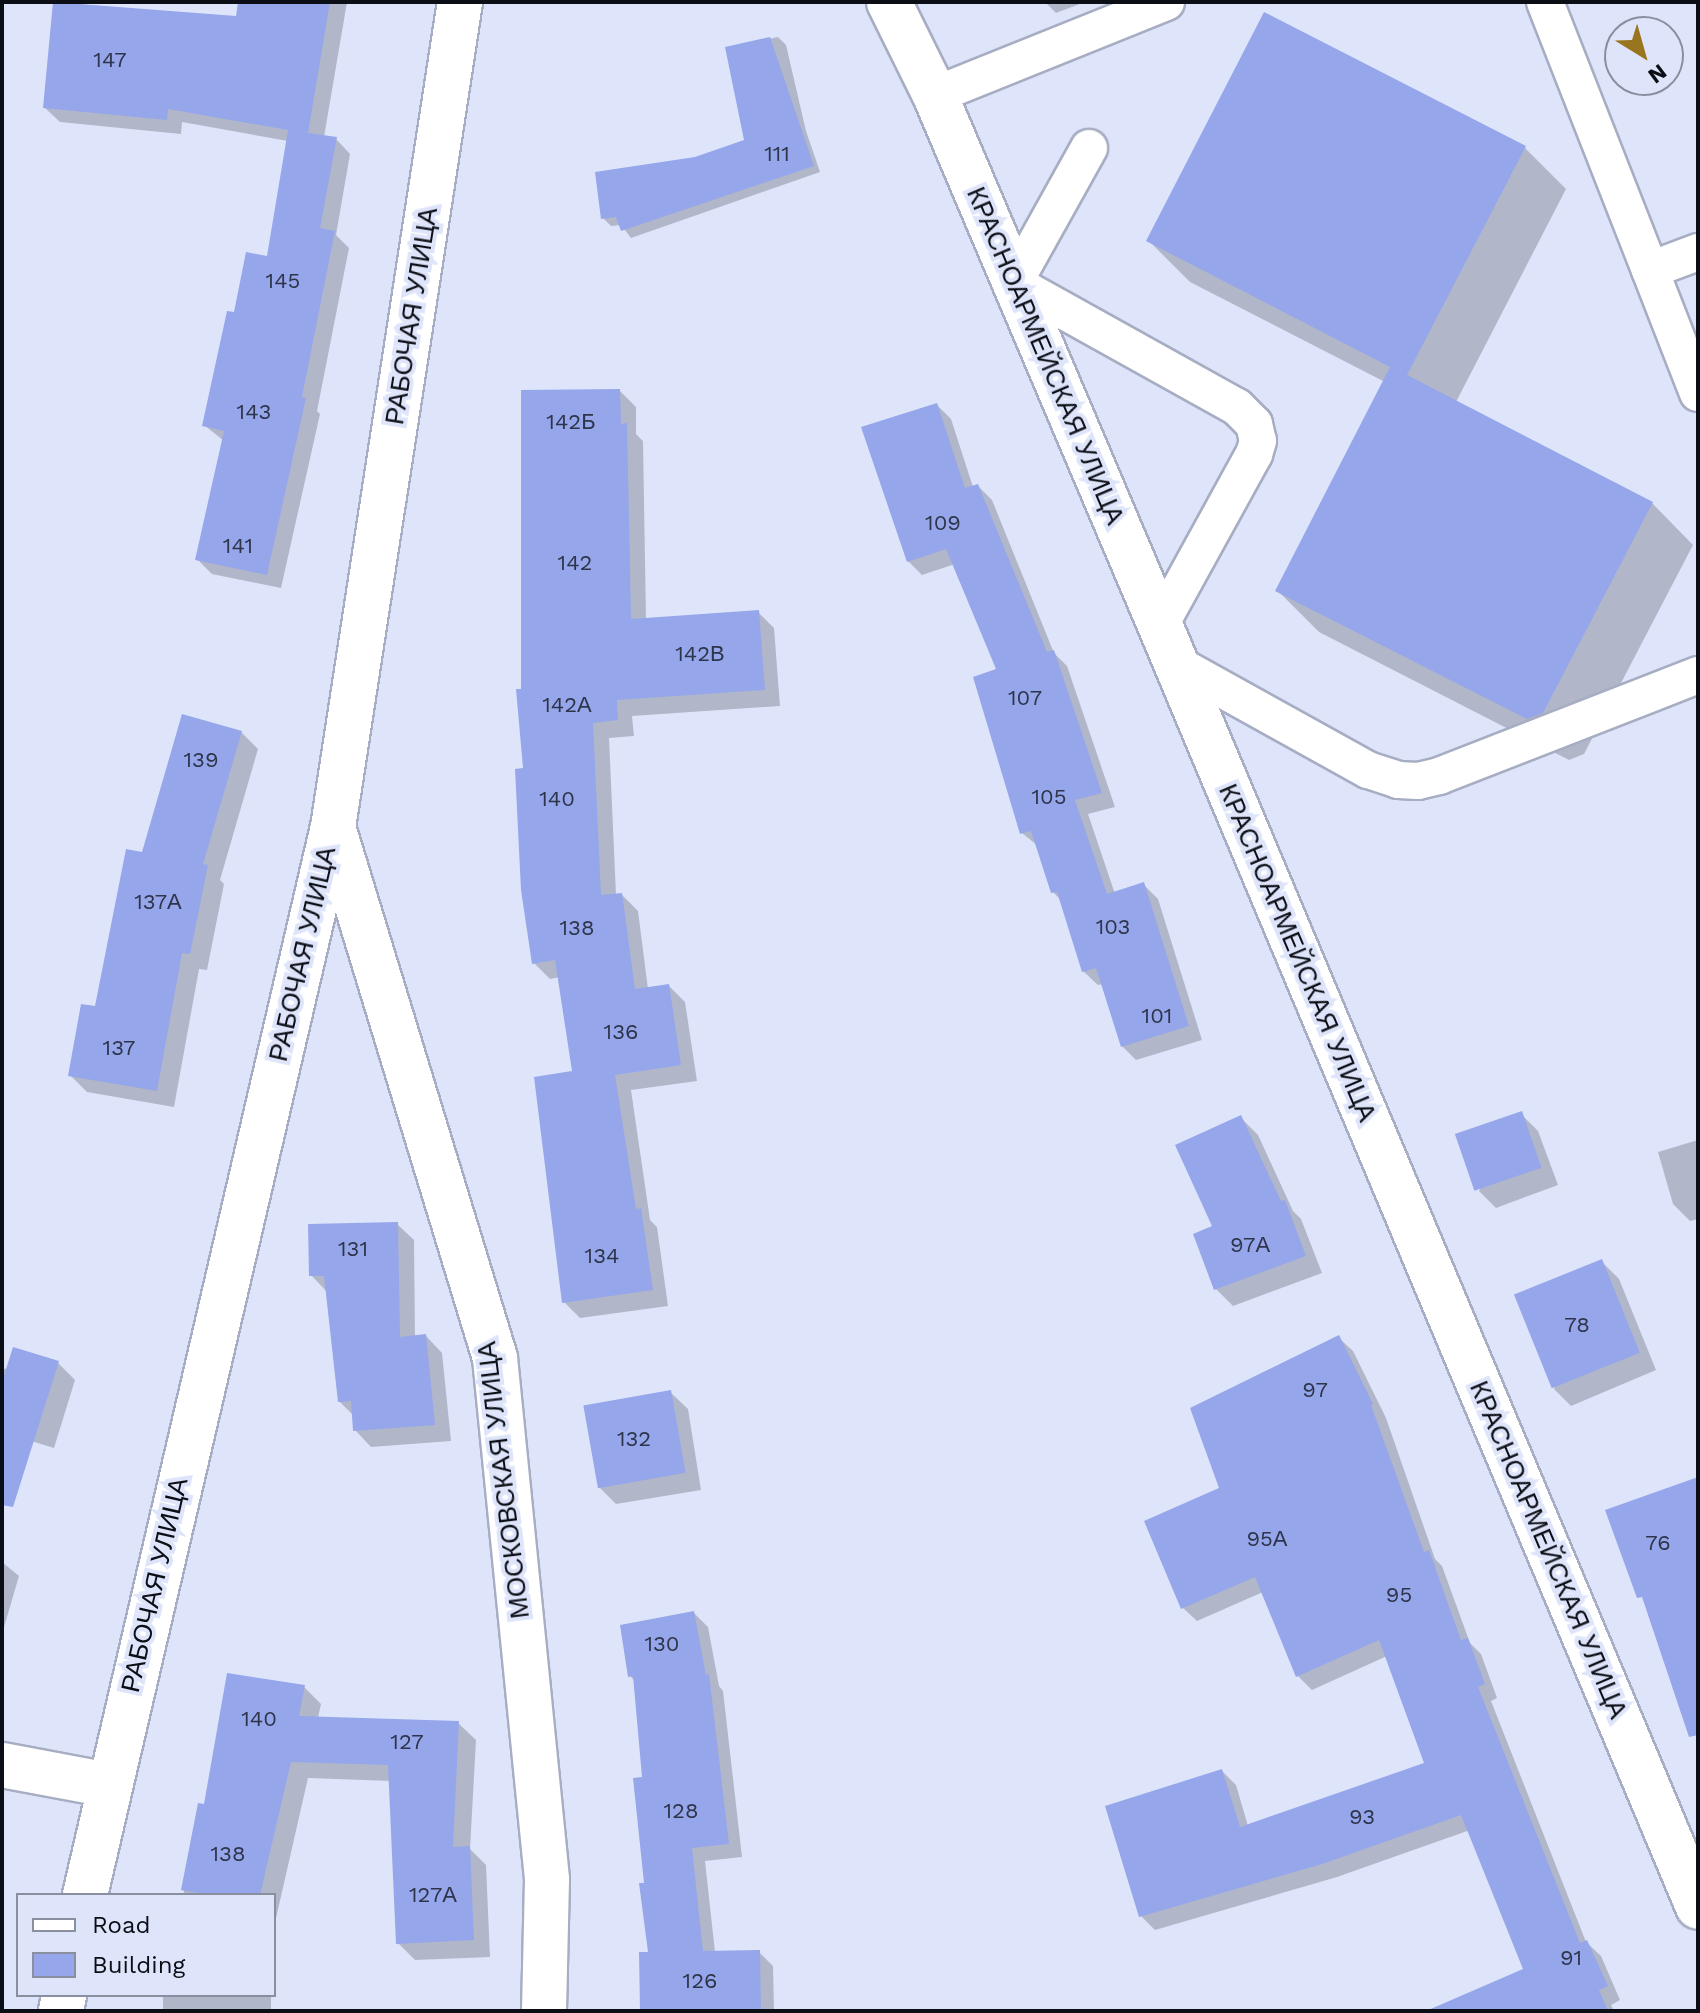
<!DOCTYPE html>
<meta charset="utf-8">
<style>
body{margin:0}
#map{position:relative;width:1700px;height:2013px;overflow:hidden;background:#dee5fb;font-family:"Work Sans",sans-serif}
div>[style]{position:absolute}
.shadow>*{inset:0;background:#0003;transform-origin:0 0}
.building>*{inset:0;background:#95a6eb;transform-origin:0 0}
.roads{filter:drop-shadow(2px 0 #a7adc2) drop-shadow(-2px 0 #a7adc2) drop-shadow(0 2px #a7adc2) drop-shadow(0 -2px #a7adc2)}
.service>*{height:36px;margin:-18px;padding:0 18px;transform-origin:18px;border-radius:18px;background:#fff}
.minor>*{height:44px;margin:-22px;padding:0 22px;transform-origin:22px;border-radius:22px;background:#fff}
.tertiary>*{height:44px;margin:-22px;padding:0 22px;transform-origin:22px;border-radius:22px;background:#fff}
span{translate:-50% -50%;white-space:nowrap;text-align:center;line-height:1.15;-webkit-text-stroke:8px #dee5fb;paint-order:stroke}
.number-label{font-size:22px;color:#2e344a}
.number-label span{-webkit-text-stroke-width:0}
.street-label{font-size:26px;color:#0c0e15}
.frame{position:absolute;inset:0;border:4px solid #0c0e15;pointer-events:none}
.legend{position:absolute;left:16px;top:1893px;width:260px;height:104px;box-sizing:border-box;background:#dee5fb;border:2px solid #8a8f9f;margin:0;padding:10px 14px;list-style:none;font-size:24px;color:#0c0e15}
.legend li{display:flex;align-items:center;gap:16px;height:40px}
.legend b{width:40px;border:2px solid #8a8f9f}
.north{position:absolute;left:1604px;top:16px;width:80px;height:80px;box-sizing:border-box;background:#dee5fb;border:2px solid #8a8f9f;border-radius:50%;rotate:143deg;font-size:22px;font-weight:700;line-height:32px;text-align:center;color:#0c0e15}
.north::after{content:'';display:block;margin:auto;width:28px;height:36px;background:#997520;clip-path:polygon(50% 0,100% 100%,50% 72%,0 100%)}
</style>
<div id="map">
<div class="shadow">
<i style="clip-path:polygon(55px 2px,237px 18px,241px 2px,347px 2px,324px 137px,336px 139px,350px 154px,336px 235px,349px 248px,317px 411px,320px 414px,281px 588px,212px 574px,197px 559px,224px 441px,204px 425px,236px 315px,269px 258px,288px 141px,182px 122px,181px 134px,60px 122px,45px 108px)"></i>
<i style="clip-path:polygon(1045px 2px,1085px 2px,1056px 13px)"></i>
<i style="clip-path:polygon(778px 37px,786px 45px,806px 131px,820px 172px,631px 238px,621px 225px,611px 226px,603px 218px,746px 141px,727px 48px)"></i>
<i style="clip-path:polygon(1525px 148px,1566px 189px,1456px 402px,1652px 503px,1693px 545px,1584px 754px,1569px 760px,1319px 632px,1277px 590px,1385px 382px,1190px 282px,1149px 241px)"></i>
<i style="clip-path:polygon(620px 391px,636px 407px,636px 434px,643px 441px,646px 620px,758px 612px,774px 628px,780px 706px,632px 716px,634px 736px,609px 738px,616px 895px,622px 895px,638px 911px,648px 989px,669px 986px,685px 1002px,697px 1081px,631px 1090px,650px 1220px,657px 1227px,668px 1306px,580px 1318px,564px 1302px,574px 1073px,560px 977px,550px 979px,534px 963px,523px 691px)"></i>
<i style="clip-path:polygon(937px 405px,951px 419px,973px 487px,978px 486px,992px 500px,1054px 653px,1067px 666px,1115px 807px,1088px 814px,1115px 894px,1144px 885px,1158px 899px,1202px 1040px,1136px 1060px,1122px 1046px,1103px 984px,1098px 985px,1083px 971px,1062px 901px,1053px 892px,1038px 846px,1022px 833px,999px 671px,955px 564px,922px 575px,908px 561px)"></i>
<i style="clip-path:polygon(241px 732px,258px 749px,220px 880px,224px 884px,207px 970px,199px 969px,174px 1107px,87px 1092px,70px 1075px,96px 1009px,144px 854px)"></i>
<i style="clip-path:polygon(1521px 1114px,1538px 1131px,1558px 1185px,1496px 1208px,1479px 1191px)"></i>
<i style="clip-path:polygon(1241px 1118px,1258px 1135px,1293px 1211px,1301px 1219px,1322px 1273px,1233px 1306px,1216px 1289px,1215px 1228px)"></i>
<i style="clip-path:polygon(1698px 1140px,1698px 1219px,1690px 1221px,1673px 1204px,1658px 1152px)"></i>
<i style="clip-path:polygon(397px 1224px,414px 1240px,415px 1338px,426px 1336px,442px 1353px,451px 1441px,371px 1447px,355px 1430px,354px 1416px,340px 1402px,328px 1293px,311px 1275px)"></i>
<i style="clip-path:polygon(1602px 1262px,1619px 1279px,1656px 1370px,1571px 1406px,1554px 1389px)"></i>
<i style="clip-path:polygon(1339px 1338px,1353px 1351px,1386px 1418px,1435px 1559px,1442px 1566px,1470px 1643px,1481px 1654px,1497px 1698px,1491px 1701px,1586px 1942px,1601px 1956px,1620px 2000px,1611px 2005px,1614px 2011px,1522px 2011px,1525px 1970px,1470px 1830px,1337px 1877px,1155px 1930px,1141px 1916px,1222px 1771px,1236px 1785px,1248px 1826px,1427px 1764px,1387px 1656px,1312px 1690px,1298px 1676px,1263px 1592px,1197px 1621px,1183px 1608px,1222px 1489px)"></i>
<i style="clip-path:polygon(58px 1363px,75px 1380px,54px 1448px,2px 1432px,2px 1369px)"></i>
<i style="clip-path:polygon(670px 1392px,688px 1409px,701px 1490px,616px 1504px,599px 1487px)"></i>
<i style="clip-path:polygon(2px 1562px,19px 1576px,2px 1634px)"></i>
<i style="clip-path:polygon(694px 1613px,708px 1627px,719px 1686px,723px 1691px,742px 1857px,705px 1861px,715px 1952px,759px 1952px,773px 1966px,774px 2011px,642px 2011px,641px 1954px,650px 1954px,644px 1779px,636px 1682px,630px 1676px)"></i>
<i style="clip-path:polygon(304px 1687px,321px 1704px,318px 1718px,458px 1723px,476px 1740px,470px 1849px,486px 1865px,490px 1957px,415px 1960px,398px 1943px,391px 1781px,308px 1778px,274px 1927px,274px 1895px,185px 1895px,183px 1889px,205px 1806px)"></i>
<i style="left:163px;top:1995px;width:108px;height:16px"></i>
</div>
<div class="building">
<i style="clip-path:polygon(53px 2px,236px 16px,238px 2px,330px 2px,308px 133px,337px 137px,320px 228px,335px 231px,302px 397px,306px 398px,267px 575px,195px 560px,224px 431px,202px 426px,227px 311px,234px 312px,246px 252px,267px 256px,288px 130px,168px 109px,167px 120px,43px 108px)"></i>
<i style="clip-path:polygon(1264px 12px,1526px 146px,1407px 375px,1653px 502px,1543px 713px,1527px 719px,1275px 591px,1390px 367px,1146px 241px)"></i>
<i style="clip-path:polygon(770px 37px,814px 166px,621px 231px,616px 217px,601px 219px,595px 172px,695px 157px,744px 140px,725px 47px)"></i>
<i style="clip-path:polygon(620px 389px,621px 424px,627px 423px,631px 619px,759px 610px,765px 690px,617px 700px,618px 720px,593px 723px,601px 895px,622px 893px,635px 989px,669px 984px,681px 1065px,615px 1075px,636px 1209px,641px 1208px,653px 1290px,562px 1303px,534px 1077px,572px 1071px,555px 960px,532px 964px,521px 890px,515px 769px,523px 768px,516px 689px,521px 689px,521px 390px)"></i>
<i style="clip-path:polygon(937px 403px,965px 488px,978px 484px,1047px 652px,1054px 650px,1102px 793px,1075px 800px,1107px 894px,1144px 882px,1189px 1026px,1121px 1047px,1096px 968px,1082px 972px,1057px 892px,1051px 893px,1031px 831px,1020px 834px,973px 677px,996px 669px,946px 549px,907px 562px,861px 427px)"></i>
<i style="clip-path:polygon(182px 714px,242px 731px,203px 864px,208px 865px,190px 954px,182px 953px,157px 1091px,68px 1076px,81px 1004px,95px 1006px,126px 849px,142px 852px)"></i>
<i style="left:1522px;top:1111px;width:60px;height:71px;rotate:71deg"></i>
<i style="clip-path:polygon(1241px 1115px,1281px 1201px,1285px 1200px,1306px 1256px,1214px 1290px,1193px 1234px,1212px 1226px,1175px 1145px)"></i>
<i style="clip-path:polygon(398px 1222px,400px 1337px,426px 1334px,435px 1425px,353px 1431px,351px 1401px,338px 1402px,324px 1276px,309px 1276px,308px 1224px)"></i>
<i style="left:1602px;top:1259px;width:101px;height:95px;rotate:68deg"></i>
<i style="clip-path:polygon(1339px 1335px,1373px 1404px,1371px 1405px,1424px 1552px,1429px 1550px,1461px 1640px,1468px 1638px,1485px 1684px,1478px 1687px,1580px 1943px,1587px 1940px,1608px 1986px,1599px 1990px,1608px 2011px,1426px 2011px,1523px 1969px,1461px 1815px,1322px 1864px,1139px 1917px,1105px 1806px,1222px 1769px,1240px 1827px,1424px 1763px,1379px 1640px,1296px 1677px,1255px 1577px,1181px 1609px,1144px 1521px,1219px 1488px,1190px 1408px)"></i>
<i style="clip-path:polygon(13px 1347px,59px 1361px,13px 1507px,2px 1505px,2px 1382px)"></i>
<i style="left:671px;top:1390px;width:84px;height:89px;rotate:80deg"></i>
<i style="clip-path:polygon(1698px 1477px,1698px 1735px,1689px 1737px,1642px 1597px,1637px 1598px,1605px 1510px)"></i>
<i style="clip-path:polygon(694px 1611px,706px 1675px,709px 1674px,729px 1844px,692px 1848px,703px 1951px,760px 1950px,761px 2010px,640px 2011px,639px 1952px,648px 1952px,639px 1883px,644px 1883px,633px 1778px,642px 1777px,633px 1676px,628px 1677px,620px 1625px)"></i>
<i style="clip-path:polygon(227px 1673px,305px 1685px,299px 1716px,459px 1721px,453px 1847px,470px 1846px,474px 1940px,396px 1944px,388px 1765px,291px 1762px,260px 1895px,208px 1895px,181px 1890px,198px 1803px,204px 1804px)"></i>
</div>
<div class="roads">
<div class="service">
<i style="left:1545px;top:2px;width:288px;rotate:68.6deg"></i>
<i style="left:1650px;top:270px;width:51px;rotate:-20.6deg"></i>
<i style="left:935px;top:95px;width:249px;rotate:-21.9deg"></i>
<i style="left:1089px;top:148px;width:154px;rotate:119.1deg"></i>
<i style="left:1014px;top:283px;width:255px;rotate:29.1deg"></i>
<i style="left:1237px;top:407px;width:24px;rotate:45deg"></i>
<i style="left:1254px;top:424px;width:17px;rotate:77deg"></i>
<i style="left:1258px;top:441px;width:14px;rotate:107deg"></i>
<i style="left:1254px;top:454px;width:195px;rotate:118.8deg"></i>
<i style="left:1650px;top:270px;width:132px;rotate:68.7deg"></i>
<i style="left:1175px;top:663px;width:221px;rotate:29deg"></i>
<i style="left:1368px;top:770px;width:32px;rotate:18deg"></i>
<i style="left:1398px;top:780px;width:20px;rotate:3deg"></i>
<i style="left:1418px;top:781px;width:22px;rotate:-13deg"></i>
<i style="left:1439px;top:776px;width:278px;rotate:-21.3deg"></i>
</div>
<div class="minor">
<i style="left:889px;top:2px;width:104px;rotate:63.7deg"></i>
<i style="left:935px;top:95px;width:576px;rotate:67deg"></i>
<i style="left:1160px;top:625px;width:1390px;rotate:67.23deg"></i>
<i style="left:333px;top:827px;width:555px;rotate:73.03deg"></i>
<i style="left:495px;top:1358px;width:524px;rotate:84.3deg"></i>
<i style="left:547px;top:1879px;width:132px;rotate:91.3deg"></i>
<i style="left:2px;top:1765px;width:109px;rotate:10.6deg"></i>
</div>
<div class="tertiary">
<i style="left:85px;top:1895px;width:1096px;rotate:-76.93deg"></i>
<i style="left:333px;top:827px;width:835px;rotate:-81.25deg"></i>
<i style="left:61px;top:2011px;width:16px;rotate:-79deg"></i>
</div>
</div>
<div class="number-label">
<span style="left:110px;top:60px">147</span>
<span style="left:777px;top:154px">111</span>
<span style="left:283px;top:281px">145</span>
<span style="left:254px;top:412px">143</span>
<span style="left:571px;top:422px">142Б</span>
<span style="left:943px;top:523px">109</span>
<span style="left:238px;top:546px">141</span>
<span style="left:575px;top:563px">142</span>
<span style="left:700px;top:654px">142В</span>
<span style="left:1025px;top:698px">107</span>
<span style="left:567px;top:705px">142А</span>
<span style="left:201px;top:760px">139</span>
<span style="left:1049px;top:797px">105</span>
<span style="left:557px;top:799px">140</span>
<span style="left:158px;top:902px">137А</span>
<span style="left:1113px;top:927px">103</span>
<span style="left:577px;top:928px">138</span>
<span style="left:1157px;top:1016px">101</span>
<span style="left:621px;top:1032px">136</span>
<span style="left:119px;top:1048px">137</span>
<span style="left:1250px;top:1245px">97А</span>
<span style="left:353px;top:1249px">131</span>
<span style="left:602px;top:1256px">134</span>
<span style="left:1577px;top:1325px">78</span>
<span style="left:1315px;top:1390px">97</span>
<span style="left:634px;top:1439px">132</span>
<span style="left:1267px;top:1539px">95А</span>
<span style="left:1658px;top:1543px">76</span>
<span style="left:1399px;top:1595px">95</span>
<span style="left:662px;top:1644px">130</span>
<span style="left:259px;top:1719px">140</span>
<span style="left:407px;top:1742px">127</span>
<span style="left:681px;top:1811px">128</span>
<span style="left:1362px;top:1817px">93</span>
<span style="left:228px;top:1854px">138</span>
<span style="left:433px;top:1895px">127А</span>
<span style="left:1571px;top:1958px">91</span>
<span style="left:700px;top:1981px">126</span>
</div>
<div class="street-label">
<span style="left:412px;top:316px;rotate:-81deg">РАБОЧАЯ УЛИЦА</span>
<span style="left:1045px;top:356px;rotate:67deg">КРАСНОАРМЕЙСКАЯ УЛИЦА</span>
<span style="left:1297px;top:953px;rotate:67deg">КРАСНОАРМЕЙСКАЯ УЛИЦА</span>
<span style="left:303px;top:954px;rotate:-77deg">РАБОЧАЯ УЛИЦА</span>
<span style="left:504px;top:1480px;rotate:-97deg">МОСКОВСКАЯ УЛИЦА</span>
<span style="left:1548px;top:1550px;rotate:67deg">КРАСНОАРМЕЙСКАЯ УЛИЦА</span>
<span style="left:155px;top:1585px;rotate:-77deg">РАБОЧАЯ УЛИЦА</span>
</div>
<div class="frame"></div>
<ul class="legend">
<li><b style="height:10px;background:#fff"></b>Road</li>
<li><b style="height:22px;background:#95a6eb"></b>Building</li>
</ul>
<div class="north">N</div>
</div>
